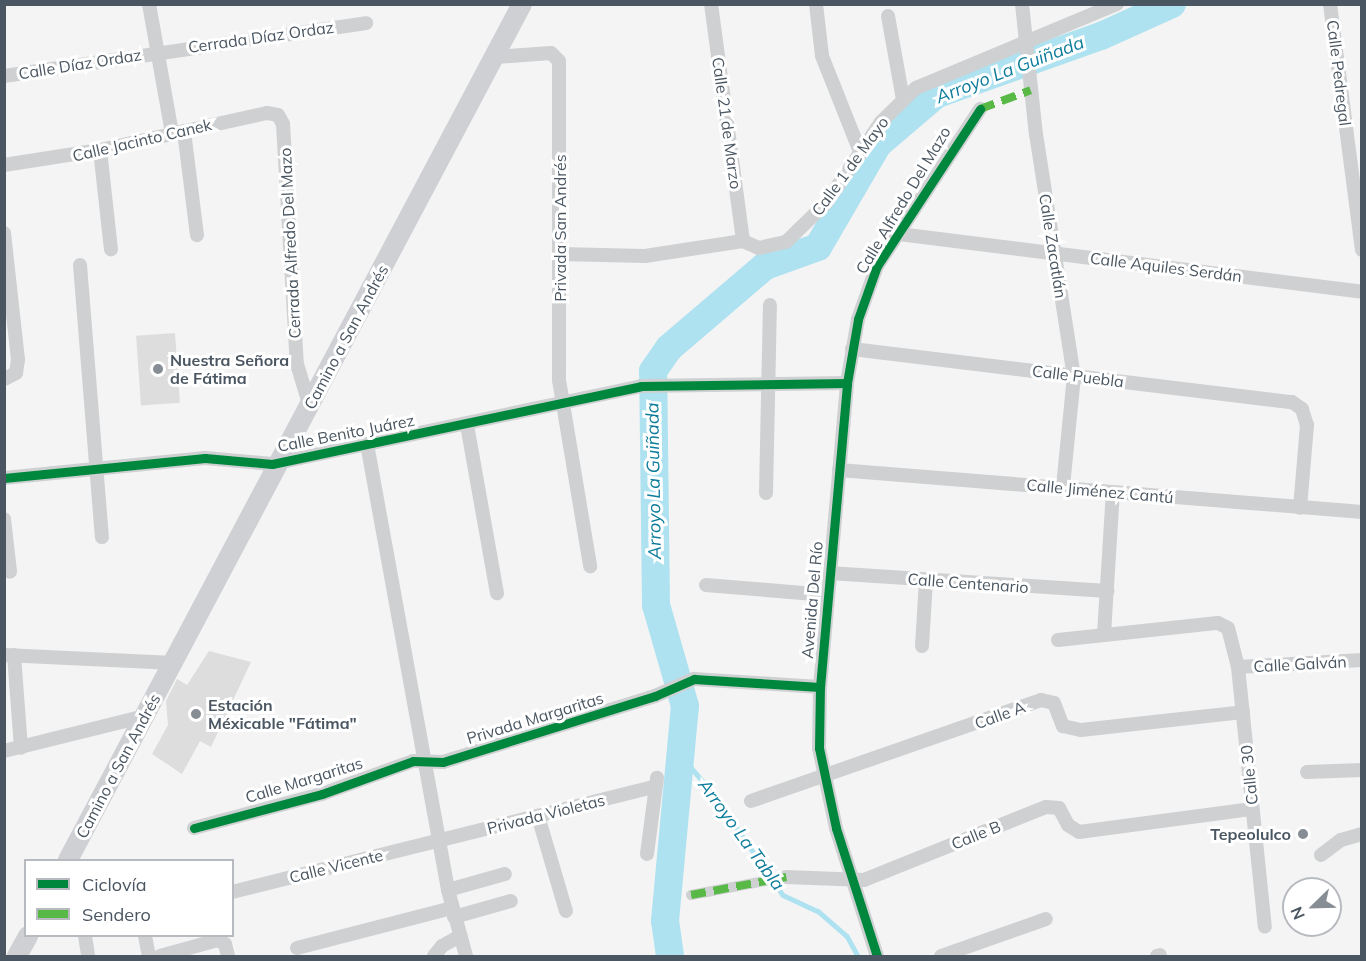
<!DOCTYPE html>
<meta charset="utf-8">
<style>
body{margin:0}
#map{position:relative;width:1366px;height:961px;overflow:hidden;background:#f4f4f4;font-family:Mulish,sans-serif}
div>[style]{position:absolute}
.stream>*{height:4.5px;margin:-2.25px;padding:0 2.25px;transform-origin:2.25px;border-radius:2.25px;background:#aee2f0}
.river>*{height:28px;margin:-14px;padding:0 14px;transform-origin:14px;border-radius:14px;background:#aee2f0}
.building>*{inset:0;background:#ddddde;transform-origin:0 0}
.pedestrian>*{height:10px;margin:-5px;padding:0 5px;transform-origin:5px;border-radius:5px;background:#ced0d2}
.minor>*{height:14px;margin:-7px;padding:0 7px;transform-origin:7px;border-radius:7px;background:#ced0d2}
.secondary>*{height:20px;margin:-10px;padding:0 10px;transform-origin:10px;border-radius:10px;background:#ced0d4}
.quiet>*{height:8px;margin-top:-4px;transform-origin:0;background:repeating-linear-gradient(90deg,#58b947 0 15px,transparent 0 23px)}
.cycleway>*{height:9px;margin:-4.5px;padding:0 4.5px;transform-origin:4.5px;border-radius:4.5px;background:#00873e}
.dots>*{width:16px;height:16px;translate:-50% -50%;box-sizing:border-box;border:3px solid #fff;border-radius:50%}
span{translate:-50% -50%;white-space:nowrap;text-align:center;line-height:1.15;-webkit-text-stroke:6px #fff;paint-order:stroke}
.street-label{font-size:16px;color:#4a5661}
.poi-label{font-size:16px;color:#4a5661;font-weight:700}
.left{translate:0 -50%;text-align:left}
.right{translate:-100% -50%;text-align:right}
.water-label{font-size:18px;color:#0c7c9b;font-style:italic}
.frame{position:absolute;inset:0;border:6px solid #4a5661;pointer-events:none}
.legend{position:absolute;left:24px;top:859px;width:210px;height:78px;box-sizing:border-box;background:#fff;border:2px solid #b7bbc0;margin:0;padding:8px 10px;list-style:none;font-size:18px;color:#4a5661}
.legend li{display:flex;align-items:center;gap:12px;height:30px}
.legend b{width:30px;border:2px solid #b7bbc0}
.north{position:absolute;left:1282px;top:877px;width:60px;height:60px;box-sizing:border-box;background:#fff;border:2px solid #b7bbc0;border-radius:50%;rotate:247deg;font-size:16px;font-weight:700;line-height:24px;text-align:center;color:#4a5661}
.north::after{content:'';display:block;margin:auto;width:21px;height:27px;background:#868d94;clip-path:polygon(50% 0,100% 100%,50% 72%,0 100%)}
</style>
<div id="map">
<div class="stream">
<i style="left:680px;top:754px;width:53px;rotate:50.3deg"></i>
<i style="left:714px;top:795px;width:121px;rotate:55.4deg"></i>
<i style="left:783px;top:895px;width:38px;rotate:25deg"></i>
<i style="left:818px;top:911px;width:38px;rotate:41deg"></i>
<i style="left:847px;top:936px;width:23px;rotate:61deg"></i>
</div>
<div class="river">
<i style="left:670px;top:956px;width:35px;rotate:-98deg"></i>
<i style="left:665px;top:921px;width:216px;rotate:-84.7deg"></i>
<i style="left:685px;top:706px;width:105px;rotate:-106deg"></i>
<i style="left:656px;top:605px;width:234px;rotate:-90.7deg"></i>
<i style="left:653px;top:371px;width:28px;rotate:-55deg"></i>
<i style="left:669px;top:348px;width:126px;rotate:-40.5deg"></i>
<i style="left:765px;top:266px;width:56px;rotate:-19.7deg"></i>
<i style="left:818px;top:247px;width:119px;rotate:-59.8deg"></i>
<i style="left:878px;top:144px;width:77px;rotate:-40.3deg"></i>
<i style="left:937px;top:94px;width:174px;rotate:-19.5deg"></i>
<i style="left:1101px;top:36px;width:78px;rotate:-24.3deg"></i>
</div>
<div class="building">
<i style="left:175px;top:333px;width:70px;height:39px;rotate:86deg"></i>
<i style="clip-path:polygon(209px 651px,251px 662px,211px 747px,200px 741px,182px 774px,152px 754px,168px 725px,166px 701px,177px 679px,187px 685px)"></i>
</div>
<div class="pedestrian">
<i style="left:691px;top:895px;width:97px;rotate:-10.7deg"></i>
</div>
<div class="minor">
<i style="left:149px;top:4px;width:131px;rotate:79.9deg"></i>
<i style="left:711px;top:4px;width:239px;rotate:82.3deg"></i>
<i style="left:816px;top:4px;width:52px;rotate:83.4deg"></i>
<i style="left:822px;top:56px;width:105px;rotate:68.3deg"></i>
<i style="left:1022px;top:4px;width:131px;rotate:83.9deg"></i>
<i style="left:1036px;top:134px;width:245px;rotate:81.1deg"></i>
<i style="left:1074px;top:376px;width:112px;rotate:95.7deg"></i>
<i style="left:1330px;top:4px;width:248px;rotate:82.6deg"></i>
<i style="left:888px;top:16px;width:84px;rotate:79.8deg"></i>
<i style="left:496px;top:57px;width:55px;rotate:-4.2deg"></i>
<i style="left:551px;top:53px;width:11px;rotate:45deg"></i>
<i style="left:559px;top:61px;width:319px;rotate:90deg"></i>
<i style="left:559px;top:380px;width:189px;rotate:80.5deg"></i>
<i style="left:4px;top:76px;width:366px;rotate:-8.3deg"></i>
<i style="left:184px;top:131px;width:105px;rotate:82.9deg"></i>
<i style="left:100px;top:150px;width:100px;rotate:83.7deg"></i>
<i style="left:4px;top:165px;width:97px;rotate:-8.9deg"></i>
<i style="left:100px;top:150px;width:171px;rotate:-12.5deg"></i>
<i style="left:267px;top:113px;width:11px;rotate:10deg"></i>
<i style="left:278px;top:115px;width:10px;rotate:61deg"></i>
<i style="left:283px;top:124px;width:240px;rotate:86.7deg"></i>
<i style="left:297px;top:364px;width:45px;rotate:73.2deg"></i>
<i style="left:4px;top:233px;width:127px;rotate:83.7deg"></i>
<i style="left:18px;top:359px;width:14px;rotate:98deg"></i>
<i style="left:16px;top:373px;width:13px;rotate:153deg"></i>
<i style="left:899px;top:234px;width:467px;rotate:7.1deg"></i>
<i style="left:560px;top:254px;width:85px;rotate:1.3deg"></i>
<i style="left:645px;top:256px;width:99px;rotate:-8.7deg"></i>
<i style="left:743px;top:241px;width:17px;rotate:24deg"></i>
<i style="left:759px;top:248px;width:28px;rotate:-13deg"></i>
<i style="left:786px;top:242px;width:56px;rotate:-44.3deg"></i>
<i style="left:826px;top:203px;width:98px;rotate:-55.8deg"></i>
<i style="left:881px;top:122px;width:49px;rotate:-44.2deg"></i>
<i style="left:916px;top:88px;width:218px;rotate:-22.7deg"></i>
<i style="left:80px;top:265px;width:273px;rotate:85.4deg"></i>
<i style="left:852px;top:349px;width:443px;rotate:6.9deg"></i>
<i style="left:1292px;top:402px;width:12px;rotate:35deg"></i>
<i style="left:1302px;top:409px;width:17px;rotate:73deg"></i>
<i style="left:1307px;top:425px;width:83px;rotate:94.8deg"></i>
<i style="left:467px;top:425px;width:171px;rotate:79.9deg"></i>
<i style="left:367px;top:444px;width:453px;rotate:79.7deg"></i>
<i style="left:448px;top:890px;width:68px;rotate:74.7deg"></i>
<i style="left:839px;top:470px;width:525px;rotate:4.59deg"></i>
<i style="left:4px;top:478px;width:202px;rotate:-5.7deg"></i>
<i style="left:205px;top:458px;width:67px;rotate:5.1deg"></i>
<i style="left:272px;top:464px;width:377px;rotate:-11.9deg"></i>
<i style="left:641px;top:386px;width:206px;rotate:-0.8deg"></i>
<i style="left:766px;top:493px;width:188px;rotate:-88.8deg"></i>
<i style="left:4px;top:519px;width:53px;rotate:83.5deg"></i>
<i style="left:829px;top:573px;width:279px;rotate:3.7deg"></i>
<i style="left:706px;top:585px;width:121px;rotate:4.7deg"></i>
<i style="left:1104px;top:634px;width:142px;rotate:-86.4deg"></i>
<i style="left:1058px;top:640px;width:161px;rotate:-6.1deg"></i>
<i style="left:1218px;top:623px;width:11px;rotate:27deg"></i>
<i style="left:1228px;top:628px;width:40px;rotate:75.6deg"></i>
<i style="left:1238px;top:667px;width:261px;rotate:84.1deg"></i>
<i style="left:922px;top:646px;width:66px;rotate:-86.5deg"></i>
<i style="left:4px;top:655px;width:170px;rotate:2.7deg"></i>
<i style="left:14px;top:655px;width:93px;rotate:85.7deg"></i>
<i style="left:1238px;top:667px;width:124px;rotate:-3.2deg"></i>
<i style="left:4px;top:751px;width:145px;rotate:-13.9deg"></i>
<i style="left:1307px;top:772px;width:55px;rotate:-2.1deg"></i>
<i style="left:751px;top:801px;width:307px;rotate:-19.2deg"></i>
<i style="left:1041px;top:700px;width:13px;rotate:13deg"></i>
<i style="left:1054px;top:703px;width:25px;rotate:69deg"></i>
<i style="left:1063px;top:726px;width:18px;rotate:13deg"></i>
<i style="left:1081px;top:730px;width:163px;rotate:-6.3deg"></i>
<i style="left:538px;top:816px;width:99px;rotate:73.6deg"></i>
<i style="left:194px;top:828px;width:132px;rotate:-14.9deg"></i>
<i style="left:322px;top:794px;width:97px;rotate:-19.9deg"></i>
<i style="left:413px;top:761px;width:30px;rotate:2deg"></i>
<i style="left:443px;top:762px;width:222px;rotate:-17.3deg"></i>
<i style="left:655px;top:696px;width:43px;rotate:-23.6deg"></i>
<i style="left:694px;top:679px;width:126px;rotate:3.6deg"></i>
<i style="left:647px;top:854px;width:77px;rotate:-82.5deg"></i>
<i style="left:1321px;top:855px;width:25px;rotate:-37deg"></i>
<i style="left:1341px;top:840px;width:22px;rotate:-16deg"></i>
<i style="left:786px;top:877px;width:78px;rotate:2.2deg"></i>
<i style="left:864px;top:880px;width:196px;rotate:-21.9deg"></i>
<i style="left:1046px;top:807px;width:13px;rotate:4deg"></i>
<i style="left:1059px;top:808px;width:19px;rotate:62deg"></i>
<i style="left:1068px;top:825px;width:13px;rotate:32deg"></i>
<i style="left:1079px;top:832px;width:175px;rotate:-7.6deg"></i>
<i style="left:448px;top:890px;width:59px;rotate:-15.7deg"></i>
<i style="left:232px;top:892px;width:434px;rotate:-14deg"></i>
<i style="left:454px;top:917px;width:59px;rotate:-15.7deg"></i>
<i style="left:85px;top:936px;width:20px;rotate:81deg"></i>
<i style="left:145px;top:936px;width:20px;rotate:79deg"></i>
<i style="left:297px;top:948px;width:160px;rotate:-14.5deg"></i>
<i style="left:160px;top:956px;width:60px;rotate:-15.4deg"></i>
<i style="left:218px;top:940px;width:8px;rotate:30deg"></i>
<i style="left:225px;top:944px;width:12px;rotate:76deg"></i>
<i style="left:434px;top:956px;width:13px;rotate:-51deg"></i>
<i style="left:442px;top:946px;width:21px;rotate:-29deg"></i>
<i style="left:877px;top:956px;width:134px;rotate:-107.8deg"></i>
<i style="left:836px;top:828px;width:82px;rotate:-102deg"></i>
<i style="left:819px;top:748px;width:61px;rotate:-89.1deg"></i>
<i style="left:820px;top:687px;width:305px;rotate:-84.9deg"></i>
<i style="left:847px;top:383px;width:65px;rotate:-80.2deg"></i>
<i style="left:858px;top:319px;width:56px;rotate:-70.3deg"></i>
<i style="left:877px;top:266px;width:188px;rotate:-56.7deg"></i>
<i style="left:941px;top:956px;width:111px;rotate:-19.4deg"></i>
<i style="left:1157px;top:956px;width:3px;rotate:-18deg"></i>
</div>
<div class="secondary">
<i style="left:68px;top:860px;width:969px;rotate:-62.06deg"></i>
<i style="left:17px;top:956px;width:23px;rotate:-61deg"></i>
</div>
<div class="quiet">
<i style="left:980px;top:109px;width:54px;rotate:-20.4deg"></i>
<i style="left:691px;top:895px;width:97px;rotate:-10.7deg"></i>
</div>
<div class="cycleway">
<i style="left:4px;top:478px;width:202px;rotate:-5.7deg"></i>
<i style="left:205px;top:458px;width:67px;rotate:5.1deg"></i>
<i style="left:272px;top:464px;width:377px;rotate:-11.9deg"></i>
<i style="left:641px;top:386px;width:206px;rotate:-0.8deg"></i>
<i style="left:194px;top:828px;width:132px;rotate:-14.9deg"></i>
<i style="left:322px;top:794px;width:97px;rotate:-19.9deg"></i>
<i style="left:413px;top:761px;width:30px;rotate:2deg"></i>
<i style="left:443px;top:762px;width:222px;rotate:-17.3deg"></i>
<i style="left:655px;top:696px;width:43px;rotate:-23.6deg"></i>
<i style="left:694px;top:679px;width:126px;rotate:3.6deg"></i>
<i style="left:877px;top:956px;width:134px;rotate:-107.8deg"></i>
<i style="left:836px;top:828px;width:82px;rotate:-102deg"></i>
<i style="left:819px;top:748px;width:61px;rotate:-89.1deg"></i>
<i style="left:820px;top:687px;width:305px;rotate:-84.9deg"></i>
<i style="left:847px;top:383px;width:65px;rotate:-80.2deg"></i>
<i style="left:858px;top:319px;width:56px;rotate:-70.3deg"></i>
<i style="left:877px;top:266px;width:188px;rotate:-56.7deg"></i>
</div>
<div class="dots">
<i style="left:158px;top:369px;background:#868d94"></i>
<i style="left:196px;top:714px;background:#868d94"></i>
<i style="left:1303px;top:834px;background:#868d94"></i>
</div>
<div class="street-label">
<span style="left:261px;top:37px;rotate:-8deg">Cerrada Díaz Ordaz</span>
<span style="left:80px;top:64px;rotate:-9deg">Calle Díaz Ordaz</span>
<span style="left:1339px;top:73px;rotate:83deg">Calle Pedregal</span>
<span style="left:727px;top:123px;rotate:82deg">Calle 21 de Marzo</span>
<span style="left:142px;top:140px;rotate:-13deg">Calle Jacinto Canek</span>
<span style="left:850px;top:166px;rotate:-54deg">Calle 1 de Mayo</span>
<span style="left:903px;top:200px;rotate:-59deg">Calle Alfredo Del Mazo</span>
<span style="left:560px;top:228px;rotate:-90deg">Privada San Andrés</span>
<span style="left:290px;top:243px;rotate:-93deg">Cerrada Alfredo Del Mazo</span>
<span style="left:1053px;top:246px;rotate:81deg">Calle Zacatlán</span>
<span style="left:1166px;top:267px;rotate:7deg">Calle Aquiles Serdán</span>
<span style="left:346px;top:337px;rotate:-62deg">Camino a San Andrés</span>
<span style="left:1078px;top:376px;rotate:7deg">Calle Puebla</span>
<span style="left:346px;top:433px;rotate:-11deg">Calle Benito Juárez</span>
<span style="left:1100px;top:491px;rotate:5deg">Calle Jiménez Cantú</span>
<span style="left:968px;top:583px;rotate:4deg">Calle Centenario</span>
<span style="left:812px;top:600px;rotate:-85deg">Avenida Del Río</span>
<span style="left:1300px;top:664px;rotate:-3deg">Calle Galván</span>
<span style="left:1000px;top:715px;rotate:-20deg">Calle A</span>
<span style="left:535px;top:718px;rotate:-17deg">Privada Margaritas</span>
<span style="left:118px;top:766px;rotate:-62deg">Camino a San Andrés</span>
<span style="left:1249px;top:775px;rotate:-96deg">Calle 30</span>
<span style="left:304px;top:780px;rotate:-17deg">Calle Margaritas</span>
<span style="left:546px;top:814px;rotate:-14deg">Privada Violetas</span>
<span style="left:976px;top:835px;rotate:-22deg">Calle B</span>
<span style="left:336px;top:866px;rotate:-14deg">Calle Vicente</span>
</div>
<div class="poi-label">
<span class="left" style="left:170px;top:369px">Nuestra Señora<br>de Fátima</span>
<span class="left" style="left:208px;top:714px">Estación<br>Méxicable "Fátima"</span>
<span class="right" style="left:1291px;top:834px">Tepeolulco</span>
</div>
<div class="water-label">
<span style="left:1010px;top:70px;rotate:-21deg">Arroyo La Guiñada</span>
<span style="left:654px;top:481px;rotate:-91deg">Arroyo La Guiñada</span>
<span style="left:741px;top:835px;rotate:54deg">Arroyo La Tabla</span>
</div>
<div class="frame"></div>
<ul class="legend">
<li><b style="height:8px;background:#00873e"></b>Ciclovía</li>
<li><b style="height:8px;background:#58b947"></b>Sendero</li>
</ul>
<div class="north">N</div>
</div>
